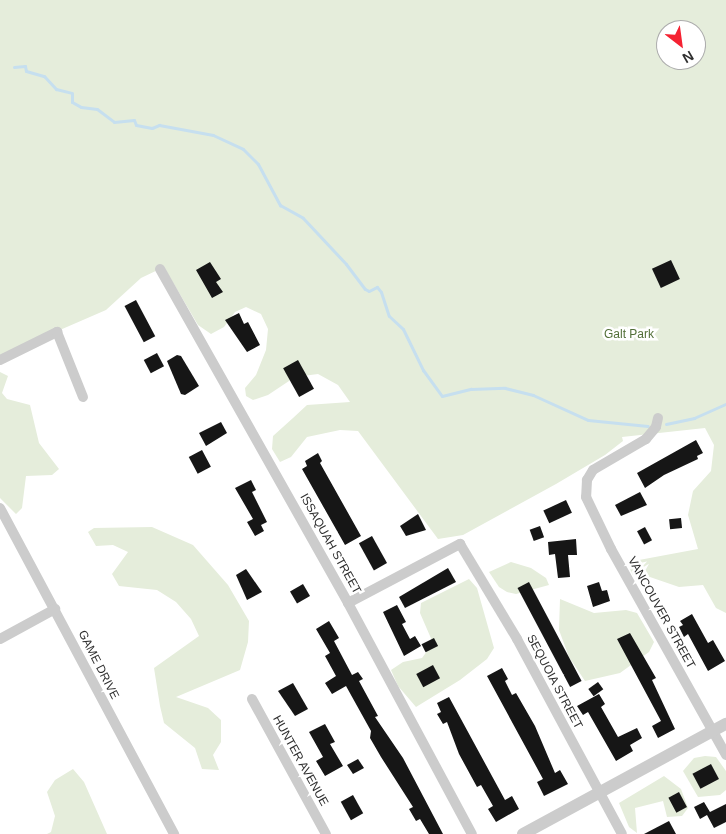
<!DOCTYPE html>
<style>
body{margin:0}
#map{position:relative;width:726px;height:834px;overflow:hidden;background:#fff;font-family:Arial,sans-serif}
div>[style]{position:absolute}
.green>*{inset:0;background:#e5eddb}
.stream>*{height:3px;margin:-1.5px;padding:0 1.5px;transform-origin:1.5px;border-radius:1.5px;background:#c6dfef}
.building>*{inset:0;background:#161616;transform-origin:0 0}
.minor>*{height:10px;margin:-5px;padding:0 5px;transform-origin:5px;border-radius:5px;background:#ccc}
.tertiary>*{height:12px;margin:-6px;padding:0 6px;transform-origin:6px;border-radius:6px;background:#ccc}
span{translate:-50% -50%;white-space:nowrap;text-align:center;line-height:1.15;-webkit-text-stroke:5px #fff;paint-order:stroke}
.park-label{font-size:12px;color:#526f38}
.street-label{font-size:12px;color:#2f2f2f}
.north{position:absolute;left:656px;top:20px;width:50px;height:50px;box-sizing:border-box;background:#fff;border:1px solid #acacac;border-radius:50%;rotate:150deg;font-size:14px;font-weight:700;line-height:20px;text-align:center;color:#2f2f2f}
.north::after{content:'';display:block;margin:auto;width:18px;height:22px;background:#f52232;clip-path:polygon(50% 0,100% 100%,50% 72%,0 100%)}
</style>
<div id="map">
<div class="green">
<i style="clip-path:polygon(evenodd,0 0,726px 0,726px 613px,716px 608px,703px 585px,679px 587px,647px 576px,633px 575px,630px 569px,639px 560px,698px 549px,688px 515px,693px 491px,711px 471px,714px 445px,705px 428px,622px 437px,623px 441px,605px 455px,556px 484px,463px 535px,438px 539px,358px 431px,340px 430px,307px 437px,291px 457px,280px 462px,272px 449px,273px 436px,293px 418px,307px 405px,350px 402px,338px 385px,318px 374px,295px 377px,268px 395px,253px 400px,246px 396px,245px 388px,256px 375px,266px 350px,268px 329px,261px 314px,246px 307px,235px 312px,224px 327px,211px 334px,198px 325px,164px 267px,141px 278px,106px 310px,0 356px,0 0,666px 30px,696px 30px,696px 60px,666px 60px,666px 30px)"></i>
<i style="clip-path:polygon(0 372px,8px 376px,2px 393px,7px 399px,30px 405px,39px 443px,59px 469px,52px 475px,26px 476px,22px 508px,16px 514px,0 498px)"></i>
<i style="clip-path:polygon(152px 527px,193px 545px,228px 585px,249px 621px,248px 642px,240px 670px,176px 697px,208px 708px,221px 720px,221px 742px,213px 755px,219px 770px,202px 769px,195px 748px,164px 723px,160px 706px,154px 668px,199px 636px,191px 619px,176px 602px,157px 590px,119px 586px,112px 574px,128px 552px,113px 545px,96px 546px,88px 532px,94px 528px)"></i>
<i style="clip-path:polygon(511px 562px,531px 568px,546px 578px,549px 585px,516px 594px,507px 592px,499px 587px,489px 572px)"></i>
<i style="clip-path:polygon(469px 579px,477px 588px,494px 648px,487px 659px,460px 680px,416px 707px,398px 686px,391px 670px,403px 662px,422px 658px,433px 643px,420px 613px,421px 603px)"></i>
<i style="clip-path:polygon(560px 599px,594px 613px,626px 610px,637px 613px,654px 642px,649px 652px,620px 673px,585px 681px,569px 657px,559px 630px)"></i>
<i style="clip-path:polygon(705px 756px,716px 757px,726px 771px,726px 790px,720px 795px,698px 797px,683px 771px,694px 758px)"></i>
<i style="clip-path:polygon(73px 769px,84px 782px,107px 834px,47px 834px,51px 832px,55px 816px,47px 792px,55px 780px)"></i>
<i style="clip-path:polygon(664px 776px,681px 789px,688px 808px,682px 816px,667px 817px,663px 801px,635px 808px,637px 833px,629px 827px,619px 803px)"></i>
</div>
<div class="stream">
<i style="left:14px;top:67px;width:11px;rotate:-5deg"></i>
<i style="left:25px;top:66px;width:5px;rotate:79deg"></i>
<i style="left:26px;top:71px;width:19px;rotate:16deg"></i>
<i style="left:44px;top:76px;width:18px;rotate:47deg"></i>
<i style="left:56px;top:89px;width:16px;rotate:14deg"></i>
<i style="left:72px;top:93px;width:9px;rotate:90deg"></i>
<i style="left:72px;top:102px;width:10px;rotate:29deg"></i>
<i style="left:81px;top:107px;width:16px;rotate:7deg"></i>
<i style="left:97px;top:109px;width:21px;rotate:37deg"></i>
<i style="left:114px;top:122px;width:20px;rotate:-6deg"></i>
<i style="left:134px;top:120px;width:5px;rotate:68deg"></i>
<i style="left:136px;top:125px;width:16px;rotate:11deg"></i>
<i style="left:152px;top:128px;width:8px;rotate:-23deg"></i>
<i style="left:159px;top:125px;width:55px;rotate:10.5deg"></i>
<i style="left:213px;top:135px;width:33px;rotate:25deg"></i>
<i style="left:243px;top:149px;width:21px;rotate:45deg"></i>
<i style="left:258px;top:164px;width:47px;rotate:61.8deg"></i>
<i style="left:280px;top:205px;width:26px;rotate:29deg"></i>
<i style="left:303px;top:218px;width:63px;rotate:46.9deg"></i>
<i style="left:346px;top:264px;width:31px;rotate:53deg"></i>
<i style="left:365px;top:289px;width:4px;rotate:27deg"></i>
<i style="left:369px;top:291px;width:9px;rotate:-27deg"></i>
<i style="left:377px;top:287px;width:6px;rotate:51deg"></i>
<i style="left:381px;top:292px;width:25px;rotate:72deg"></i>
<i style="left:389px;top:316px;width:19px;rotate:43deg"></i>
<i style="left:403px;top:329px;width:46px;rotate:64deg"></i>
<i style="left:423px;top:370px;width:32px;rotate:54deg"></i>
<i style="left:442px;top:396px;width:30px;rotate:-14deg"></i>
<i style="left:471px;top:389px;width:34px;rotate:-2deg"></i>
<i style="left:505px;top:388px;width:29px;rotate:14deg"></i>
<i style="left:533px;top:395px;width:60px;rotate:24.4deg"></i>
<i style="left:588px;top:420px;width:60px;rotate:5.7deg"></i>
<i style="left:666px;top:424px;width:29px;rotate:-12deg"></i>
<i style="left:694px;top:418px;width:35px;rotate:-24deg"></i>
</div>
<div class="building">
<i style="left:671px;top:260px;width:21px;height:21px;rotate:65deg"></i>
<i style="clip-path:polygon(210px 262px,221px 279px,216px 282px,223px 292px,212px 298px,196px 270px)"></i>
<i style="left:136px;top:300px;width:41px;height:13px;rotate:62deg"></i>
<i style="clip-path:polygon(239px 313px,244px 324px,248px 322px,260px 345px,247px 352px,225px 320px)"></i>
<i style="left:157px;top:353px;width:15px;height:15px;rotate:62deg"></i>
<i style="clip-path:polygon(177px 355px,181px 356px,199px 386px,185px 395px,181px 394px,167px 361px)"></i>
<i style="left:298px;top:360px;width:33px;height:17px;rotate:61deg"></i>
<i style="clip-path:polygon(221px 422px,227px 433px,206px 446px,199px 433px)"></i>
<i style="clip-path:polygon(696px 440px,703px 453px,697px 456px,698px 459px,664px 475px,645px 488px,637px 473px)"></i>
<i style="left:202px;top:450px;width:19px;height:15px;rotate:62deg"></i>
<i style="clip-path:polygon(318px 453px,322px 461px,320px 463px,361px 536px,345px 545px,302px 469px,307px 466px,305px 461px)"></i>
<i style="clip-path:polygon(251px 480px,256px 490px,252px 492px,267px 522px,261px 525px,264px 531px,255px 536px,247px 522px,253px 519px,235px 488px)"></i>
<i style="clip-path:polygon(640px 492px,647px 505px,621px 516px,615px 505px)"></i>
<i style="left:566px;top:500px;width:14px;height:25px;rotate:65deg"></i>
<i style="clip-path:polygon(418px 514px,426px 530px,406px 536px,400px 526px)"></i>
<i style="left:681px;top:518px;width:10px;height:12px;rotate:84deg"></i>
<i style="left:540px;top:526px;width:12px;height:11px;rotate:70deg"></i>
<i style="left:645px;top:527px;width:15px;height:9px;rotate:62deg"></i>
<i style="left:372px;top:536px;width:31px;height:15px;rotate:61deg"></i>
<i style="clip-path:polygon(576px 539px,577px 555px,568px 555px,570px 577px,558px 578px,555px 554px,549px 555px,548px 542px)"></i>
<i style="clip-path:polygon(448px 568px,456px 582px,405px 608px,399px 597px)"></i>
<i style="clip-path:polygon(246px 569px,262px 592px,247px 600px,236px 575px)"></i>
<i style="left:529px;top:582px;width:112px;height:13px;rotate:62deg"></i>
<i style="clip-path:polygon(599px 582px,602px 591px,607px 590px,610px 601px,593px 607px,587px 586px)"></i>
<i style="left:303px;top:584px;width:14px;height:15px;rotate:60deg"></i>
<i style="clip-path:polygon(397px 605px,406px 622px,402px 624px,410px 639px,415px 636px,421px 646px,404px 656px,383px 612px)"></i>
<i style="clip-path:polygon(692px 614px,708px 643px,713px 640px,725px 661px,708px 671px,688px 634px,684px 637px,679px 627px,683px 625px,680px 621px)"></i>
<i style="clip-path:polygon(329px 621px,339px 638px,334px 641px,352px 675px,358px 672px,363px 679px,359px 681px,378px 716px,375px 717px,403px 758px,443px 834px,429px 834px,420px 819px,416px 821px,409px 809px,413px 807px,381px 757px,370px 738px,371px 731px,346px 686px,332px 694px,325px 683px,336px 676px,325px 656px,330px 653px,316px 629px)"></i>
<i style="clip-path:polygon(630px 633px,656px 678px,652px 680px,675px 729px,658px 738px,652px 726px,661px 721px,617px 639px)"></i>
<i style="left:434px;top:638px;width:9px;height:14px;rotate:63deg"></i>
<i style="left:433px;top:665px;width:15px;height:19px;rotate:62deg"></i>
<i style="clip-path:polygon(502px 668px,508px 679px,505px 681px,512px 695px,516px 693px,535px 726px,555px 773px,560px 770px,568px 784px,544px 796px,537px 782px,543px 779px,487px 676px)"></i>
<i style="left:598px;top:682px;width:9px;height:12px;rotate:54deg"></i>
<i style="clip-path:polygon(293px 683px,308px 709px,295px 716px,278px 691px)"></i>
<i style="clip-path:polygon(599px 694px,605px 704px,601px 707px,618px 737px,637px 728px,642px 738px,630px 745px,633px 751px,616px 761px,588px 712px,583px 715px,577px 706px)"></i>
<i style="clip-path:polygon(449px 697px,505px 800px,512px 796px,519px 809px,496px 822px,488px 809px,493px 806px,481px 785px,477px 787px,459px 754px,447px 722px,443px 724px,437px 714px,441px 712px,437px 703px)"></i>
<i style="clip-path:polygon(325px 724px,335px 742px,330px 744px,343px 766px,325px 776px,316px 761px,323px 757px,309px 732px)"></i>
<i style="clip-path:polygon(358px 759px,364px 768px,353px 774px,347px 765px)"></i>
<i style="left:711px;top:764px;width:17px;height:21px;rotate:62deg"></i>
<i style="left:679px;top:792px;width:17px;height:12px;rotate:62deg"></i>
<i style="left:353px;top:795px;width:21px;height:14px;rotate:61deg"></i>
<i style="clip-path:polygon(704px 802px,710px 812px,726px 804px,726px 822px,714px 828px,707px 815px,700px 819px,694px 807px)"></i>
<i style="clip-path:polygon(669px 821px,676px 834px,644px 834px)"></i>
</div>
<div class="minor">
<i style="left:160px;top:269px;width:383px;rotate:60.6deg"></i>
<i style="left:348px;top:603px;width:262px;rotate:61.8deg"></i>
<i style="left:0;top:360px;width:64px;rotate:-26.2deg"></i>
<i style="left:57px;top:332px;width:70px;rotate:68.2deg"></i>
<i style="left:658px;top:418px;width:9px;rotate:103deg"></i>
<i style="left:656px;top:427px;width:16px;rotate:130deg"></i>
<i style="left:646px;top:439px;width:61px;rotate:149.7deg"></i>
<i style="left:593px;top:470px;width:12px;rotate:121deg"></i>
<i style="left:587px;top:480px;width:17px;rotate:93deg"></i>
<i style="left:586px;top:497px;width:58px;rotate:64.3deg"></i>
<i style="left:611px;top:549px;width:236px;rotate:60.8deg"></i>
<i style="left:0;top:508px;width:370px;rotate:61.9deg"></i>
<i style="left:348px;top:603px;width:127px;rotate:-27.8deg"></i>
<i style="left:460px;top:544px;width:111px;rotate:59deg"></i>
<i style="left:517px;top:639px;width:221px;rotate:61.7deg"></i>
<i style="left:0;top:639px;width:63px;rotate:-28.6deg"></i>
<i style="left:252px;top:699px;width:154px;rotate:61.3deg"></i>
</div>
<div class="tertiary">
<i style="left:523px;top:834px;width:231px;rotate:-28.5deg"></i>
</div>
<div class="park-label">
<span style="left:629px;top:335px">Galt Park</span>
</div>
<div class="street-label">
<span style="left:330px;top:544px;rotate:61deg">ISSAQUAH STREET</span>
<span style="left:661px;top:613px;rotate:61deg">VANCOUVER STREET</span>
<span style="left:98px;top:665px;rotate:63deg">GAME DRIVE</span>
<span style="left:554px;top:682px;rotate:62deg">SEQUOIA STREET</span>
<span style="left:300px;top:761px;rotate:61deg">HUNTER AVENUE</span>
</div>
<div class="north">N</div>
</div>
